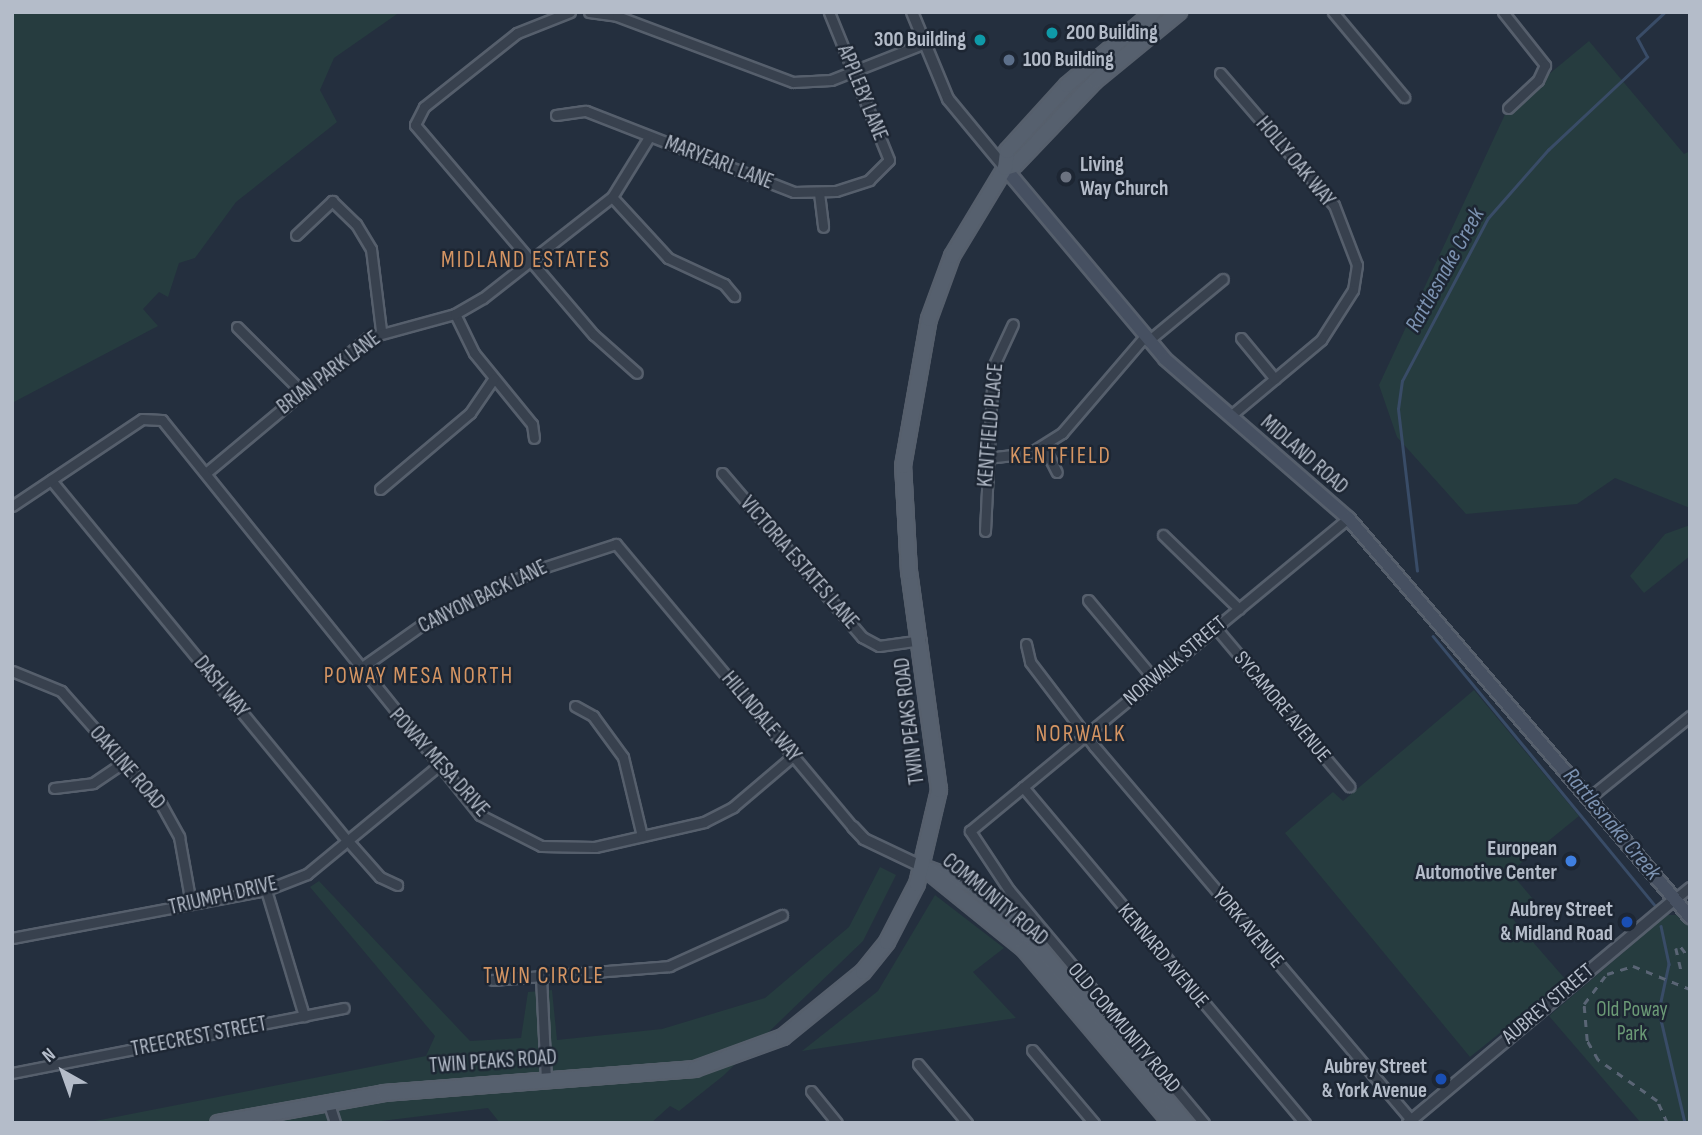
<!DOCTYPE html>
<style>
body{margin:0}
#map{position:relative;width:1702px;height:1135px;overflow:hidden;background:#242f3e;font-family:"Sofia Sans Condensed",sans-serif}
div>[style]{position:absolute}
.green>*{inset:0;background:#263c3f}
.stream>*{height:2.5px;margin:-1.25px;padding:0 1.25px;transform-origin:1.25px;border-radius:1.25px;background:#394c67}
.roads{filter:drop-shadow(2px 0 #565f6c) drop-shadow(-2px 0 #565f6c) drop-shadow(0 2px #565f6c) drop-shadow(0 -2px #565f6c)}
.minor>*{height:9px;margin:-4.5px;padding:0 4.5px;transform-origin:4.5px;border-radius:4.5px;background:#38414e}
.tertiary>*{height:10px;margin:-5px;padding:0 5px;transform-origin:5px;border-radius:5px;background:#38414e}
.secondary>*{height:12px;margin:-6px;padding:0 6px;transform-origin:6px;border-radius:6px;background:#465061}
.primary>*{height:14px;margin:-7px;padding:0 7px;transform-origin:7px;border-radius:7px;background:#56606e}
.rail>*{height:2.5px;margin-top:-1.25px;transform-origin:0;background:repeating-linear-gradient(90deg,#5a6575 0 7px,transparent 0 14px)}
.dots>*{width:19px;height:19px;translate:-50% -50%;box-sizing:border-box;border:4px solid #1d2633;border-radius:50%}
span{translate:-50% -50%;white-space:nowrap;text-align:center;line-height:1.15;-webkit-text-stroke:5px #1d2633;paint-order:stroke}
.poi-label{font-size:21px;color:#b4bcc9;font-weight:700}
.left{translate:0 -50%;text-align:left}
.right{translate:-100% -50%;text-align:right}
.street-label{font-size:21px;color:#b4bcc9}
.park-label{font-size:21px;color:#6b9a76}
.neighbourhood-label{font-size:23px;color:#d59563;letter-spacing:2px}
.water-label{font-size:23px;color:#7c92b1;font-style:italic}
.frame{position:absolute;inset:0;border:14px solid #b4bcc9;pointer-events:none}
.north{position:absolute;left:28px;top:1037px;width:70px;height:70px;-webkit-text-stroke:5px #1d2633;paint-order:stroke;rotate:320deg;font-size:19px;font-weight:700;line-height:28px;text-align:center;color:#b4bcc9}
.north::after{content:'';display:block;margin:auto;width:24px;height:32px;background:#b4bcc9;clip-path:polygon(50% 0,100% 100%,50% 72%,0 100%)}
</style>
<div id="map">
<div class="green">
<i style="clip-path:polygon(12px 12px,400px 12px,334px 58px,320px 90px,337px 122px,236px 202px,195px 258px,179px 263px,168px 297px,159px 292px,143px 309px,158px 326px,12px 403px)"></i>
<i style="clip-path:polygon(1589px 41px,1684px 154px,1690px 151px,1690px 508px,1615px 478px,1577px 504px,1466px 514px,1397px 437px,1379px 385px,1508px 108px)"></i>
<i style="clip-path:polygon(1690px 525px,1690px 556px,1644px 593px,1630px 576px,1665px 534px)"></i>
<i style="clip-path:polygon(1474px 690px,1579px 816px,1510px 872px,1533px 899px,1512px 918px,1566px 980px,1470px 1057px,1285px 833px,1333px 792px,1343px 801px)"></i>
<i style="clip-path:polygon(880px 867px,896px 875px,863px 941px,723px 1076px,679px 1111px,670px 1106px,651px 1123px,500px 1123px,488px 1108px,365px 1123px,85px 1123px,426px 1056px,435px 1036px,310px 887px,319px 881px,470px 1041px,521px 1038px,528px 992px,552px 990px,557px 1040px,662px 1029px,765px 998px,849px 927px)"></i>
<i style="clip-path:polygon(935px 895px,1004px 948px,973px 972px,1016px 1018px,802px 1051px,878px 991px)"></i>
<i style="clip-path:polygon(1667px 915px,1677px 915px,1690px 927px,1690px 1123px,1641px 1123px,1549px 1016px)"></i>
</div>
<div class="stream">
<i style="left:1417px;top:571px;width:163px;rotate:-96.7deg"></i>
<i style="left:1398px;top:409px;width:28px;rotate:-82deg"></i>
<i style="left:1402px;top:381px;width:184px;rotate:-62.2deg"></i>
<i style="left:1488px;top:218px;width:91px;rotate:-48.6deg"></i>
<i style="left:1548px;top:150px;width:136px;rotate:-43.2deg"></i>
<i style="left:1647px;top:57px;width:21px;rotate:-118deg"></i>
<i style="left:1637px;top:38px;width:38px;rotate:-43deg"></i>
<i style="left:1433px;top:636px;width:349px;rotate:50.5deg"></i>
<i style="left:1661px;top:926px;width:39px;rotate:78deg"></i>
<i style="left:1669px;top:964px;width:48px;rotate:102deg"></i>
<i style="left:1659px;top:1011px;width:115px;rotate:76.9deg"></i>
</div>
<div class="roads">
<div class="minor">
<i style="left:570px;top:12px;width:57px;rotate:158.4deg"></i>
<i style="left:517px;top:33px;width:119px;rotate:141.5deg"></i>
<i style="left:424px;top:107px;width:20px;rotate:117deg"></i>
<i style="left:415px;top:125px;width:276px;rotate:49.6deg"></i>
<i style="left:594px;top:335px;width:57px;rotate:41.5deg"></i>
<i style="left:589px;top:12px;width:28px;rotate:8deg"></i>
<i style="left:617px;top:16px;width:188px;rotate:20.6deg"></i>
<i style="left:793px;top:82px;width:38px;rotate:-3deg"></i>
<i style="left:831px;top:80px;width:101px;rotate:-21.5deg"></i>
<i style="left:1333px;top:12px;width:111px;rotate:50.1deg"></i>
<i style="left:1503px;top:12px;width:68px;rotate:51.6deg"></i>
<i style="left:1545px;top:65px;width:17px;rotate:115deg"></i>
<i style="left:1538px;top:80px;width:41px;rotate:137deg"></i>
<i style="left:1220px;top:73px;width:174px;rotate:49.2deg"></i>
<i style="left:1334px;top:205px;width:64px;rotate:69deg"></i>
<i style="left:1357px;top:265px;width:25px;rotate:99deg"></i>
<i style="left:1353px;top:290px;width:59px;rotate:122.6deg"></i>
<i style="left:1321px;top:340px;width:119px;rotate:140.1deg"></i>
<i style="left:556px;top:115px;width:30px;rotate:-8deg"></i>
<i style="left:586px;top:111px;width:223px;rotate:21.3deg"></i>
<i style="left:794px;top:192px;width:42px;rotate:-1.4deg"></i>
<i style="left:836px;top:191px;width:35px;rotate:-18deg"></i>
<i style="left:869px;top:180px;width:28px;rotate:-45deg"></i>
<i style="left:889px;top:160px;width:160px;rotate:-112.1deg"></i>
<i style="left:819px;top:193px;width:34px;rotate:83deg"></i>
<i style="left:612px;top:197px;width:83px;rotate:47.4deg"></i>
<i style="left:668px;top:258px;width:62px;rotate:24.9deg"></i>
<i style="left:724px;top:284px;width:16px;rotate:50deg"></i>
<i style="left:296px;top:235px;width:50px;rotate:-43.4deg"></i>
<i style="left:332px;top:201px;width:33px;rotate:44deg"></i>
<i style="left:356px;top:224px;width:29px;rotate:59deg"></i>
<i style="left:371px;top:249px;width:83px;rotate:83deg"></i>
<i style="left:455px;top:314px;width:43px;rotate:64deg"></i>
<i style="left:474px;top:353px;width:92px;rotate:50.8deg"></i>
<i style="left:532px;top:424px;width:14px;rotate:82deg"></i>
<i style="left:237px;top:327px;width:92px;rotate:45deg"></i>
<i style="left:1241px;top:338px;width:53px;rotate:50.3deg"></i>
<i style="left:1148px;top:341px;width:97px;rotate:-39.6deg"></i>
<i style="left:1044px;top:447px;width:28px;rotate:63deg"></i>
<i style="left:987px;top:458px;width:43px;rotate:-6.6deg"></i>
<i style="left:1030px;top:453px;width:38px;rotate:-32deg"></i>
<i style="left:1062px;top:433px;width:128px;rotate:-49.4deg"></i>
<i style="left:207px;top:472px;width:209px;rotate:-39.9deg"></i>
<i style="left:367px;top:338px;width:91px;rotate:-15.3deg"></i>
<i style="left:455px;top:314px;width:32px;rotate:-30deg"></i>
<i style="left:483px;top:298px;width:164px;rotate:-38.1deg"></i>
<i style="left:612px;top:197px;width:70px;rotate:-58.3deg"></i>
<i style="left:722px;top:473px;width:216px;rotate:49.5deg"></i>
<i style="left:862px;top:637px;width:19px;rotate:28deg"></i>
<i style="left:879px;top:646px;width:42px;rotate:-8.1deg"></i>
<i style="left:51px;top:480px;width:467px;rotate:50.6deg"></i>
<i style="left:348px;top:841px;width:48px;rotate:48.4deg"></i>
<i style="left:380px;top:877px;width:19px;rotate:25deg"></i>
<i style="left:380px;top:489px;width:118px;rotate:-40.2deg"></i>
<i style="left:470px;top:413px;width:42px;rotate:-55.6deg"></i>
<i style="left:12px;top:506px;width:156px;rotate:-33.8deg"></i>
<i style="left:142px;top:419px;width:20px;rotate:3deg"></i>
<i style="left:162px;top:420px;width:507px;rotate:51.16deg"></i>
<i style="left:480px;top:815px;width:68px;rotate:26.9deg"></i>
<i style="left:541px;top:846px;width:54px;rotate:1.1deg"></i>
<i style="left:595px;top:847px;width:112px;rotate:-12.9deg"></i>
<i style="left:704px;top:822px;width:33px;rotate:-27deg"></i>
<i style="left:733px;top:807px;width:79px;rotate:-40.4deg"></i>
<i style="left:985px;top:531px;width:164px;rotate:-87.2deg"></i>
<i style="left:993px;top:367px;width:47px;rotate:-65.1deg"></i>
<i style="left:1163px;top:535px;width:106px;rotate:44.2deg"></i>
<i style="left:1088px;top:600px;width:103px;rotate:50.1deg"></i>
<i style="left:1216px;top:628px;width:207px;rotate:49.9deg"></i>
<i style="left:1026px;top:644px;width:18px;rotate:77deg"></i>
<i style="left:1030px;top:662px;width:106px;rotate:52.7deg"></i>
<i style="left:1094px;top:746px;width:490px;rotate:49.7deg"></i>
<i style="left:358px;top:670px;width:80px;rotate:-35.3deg"></i>
<i style="left:423px;top:624px;width:125px;rotate:-25.5deg"></i>
<i style="left:536px;top:570px;width:84px;rotate:-18deg"></i>
<i style="left:616px;top:544px;width:369px;rotate:50.1deg"></i>
<i style="left:12px;top:671px;width:53px;rotate:22.2deg"></i>
<i style="left:61px;top:691px;width:151px;rotate:48.5deg"></i>
<i style="left:161px;top:804px;width:38px;rotate:61deg"></i>
<i style="left:179px;top:837px;width:68px;rotate:79.8deg"></i>
<i style="left:575px;top:706px;width:21px;rotate:29deg"></i>
<i style="left:593px;top:716px;width:51px;rotate:53.8deg"></i>
<i style="left:623px;top:757px;width:81px;rotate:76.5deg"></i>
<i style="left:1023px;top:787px;width:439px;rotate:50deg"></i>
<i style="left:54px;top:788px;width:39px;rotate:-7deg"></i>
<i style="left:93px;top:783px;width:37px;rotate:-34deg"></i>
<i style="left:1589px;top:798px;width:130px;rotate:-39.1deg"></i>
<i style="left:266px;top:890px;width:132px;rotate:73.2deg"></i>
<i style="left:1675px;top:899px;width:19px;rotate:-39deg"></i>
<i style="left:12px;top:938px;width:258px;rotate:-10.7deg"></i>
<i style="left:266px;top:890px;width:44px;rotate:-21.3deg"></i>
<i style="left:307px;top:874px;width:170px;rotate:-39.5deg"></i>
<i style="left:541px;top:977px;width:101px;rotate:87.2deg"></i>
<i style="left:493px;top:980px;width:177px;rotate:-4.5deg"></i>
<i style="left:669px;top:966px;width:124px;rotate:-24.3deg"></i>
<i style="left:1032px;top:1050px;width:96px;rotate:49.7deg"></i>
<i style="left:918px;top:1064px;width:77px;rotate:50.3deg"></i>
<i style="left:12px;top:1073px;width:338px;rotate:-11.1deg"></i>
<i style="left:811px;top:1091px;width:41px;rotate:50.9deg"></i>
<i style="left:328px;top:1101px;width:23px;rotate:72deg"></i>
<i style="left:1204px;top:1123px;width:304px;rotate:-129.9deg"></i>
<i style="left:1009px;top:890px;width:71px;rotate:-123.5deg"></i>
<i style="left:970px;top:831px;width:491px;rotate:-39.6deg"></i>
</div>
<div class="tertiary">
<i style="left:912px;top:12px;width:94px;rotate:67.5deg"></i>
<i style="left:948px;top:99px;width:89px;rotate:50.4deg"></i>
<i style="left:853px;top:827px;width:16px;rotate:47deg"></i>
<i style="left:864px;top:839px;width:65px;rotate:25.4deg"></i>
<i style="left:1408px;top:1123px;width:349px;rotate:-40deg"></i>
</div>
<div class="secondary">
<i style="left:1005px;top:168px;width:249px;rotate:50deg"></i>
<i style="left:1165px;top:359px;width:242px;rotate:41deg"></i>
<i style="left:1348px;top:518px;width:526px;rotate:49.4deg"></i>
</div>
<div class="primary">
<i style="left:1005px;top:168px;width:10px;rotate:-17deg"></i>
<i style="left:1015px;top:165px;width:116px;rotate:-46.4deg"></i>
<i style="left:1095px;top:81px;width:109px;rotate:-39.4deg"></i>
<i style="left:923px;top:867px;width:52px;rotate:20.2deg"></i>
<i style="left:972px;top:885px;width:54px;rotate:39deg"></i>
<i style="left:1014px;top:919px;width:267px;rotate:49.9deg"></i>
<i style="left:923px;top:867px;width:130px;rotate:39.1deg"></i>
<i style="left:1024px;top:949px;width:228px;rotate:49.8deg"></i>
<i style="left:218px;top:1123px;width:169px;rotate:-10.2deg"></i>
<i style="left:384px;top:1093px;width:312px;rotate:-4.4deg"></i>
<i style="left:695px;top:1069px;width:94px;rotate:-20deg"></i>
<i style="left:783px;top:1037px;width:103px;rotate:-39.1deg"></i>
<i style="left:863px;top:972px;width:38px;rotate:-51deg"></i>
<i style="left:887px;top:942px;width:65px;rotate:-62.7deg"></i>
<i style="left:917px;top:884px;width:97px;rotate:-76.8deg"></i>
<i style="left:939px;top:790px;width:220px;rotate:-97.8deg"></i>
<i style="left:909px;top:572px;width:106px;rotate:-93.2deg"></i>
<i style="left:903px;top:466px;width:149px;rotate:-80deg"></i>
<i style="left:929px;top:319px;width:67px;rotate:-69.9deg"></i>
<i style="left:952px;top:256px;width:103px;rotate:-58.9deg"></i>
<i style="left:1005px;top:168px;width:17px;rotate:-83deg"></i>
<i style="left:1007px;top:151px;width:89px;rotate:-47.7deg"></i>
<i style="left:1067px;top:85px;width:114px;rotate:-40deg"></i>
</div>
</div>
<div class="rail">
<i style="left:1681px;top:947px;width:15px;rotate:53deg"></i>
<i style="left:1676px;top:948px;width:23px;rotate:77deg"></i>
<i style="left:1667px;top:1123px;width:24px;rotate:-114deg"></i>
<i style="left:1657px;top:1101px;width:72px;rotate:-145.2deg"></i>
<i style="left:1598px;top:1060px;width:22px;rotate:-120deg"></i>
<i style="left:1587px;top:1041px;width:37px;rotate:-95deg"></i>
<i style="left:1584px;top:1004px;width:38px;rotate:-53deg"></i>
<i style="left:1607px;top:974px;width:27px;rotate:-17deg"></i>
<i style="left:1633px;top:966px;width:61px;rotate:22deg"></i>
</div>
<div class="dots">
<i style="left:1052px;top:33px;background:#0f9aa8"></i>
<i style="left:980px;top:40px;background:#0f9aa8"></i>
<i style="left:1009px;top:60px;background:#5c6f8a"></i>
<i style="left:1066px;top:177px;background:#6b7280"></i>
<i style="left:1571px;top:861px;background:#3f7fe0"></i>
<i style="left:1627px;top:922px;background:#1a4fb4"></i>
<i style="left:1441px;top:1079px;background:#1a4fb4"></i>
</div>
<div class="poi-label">
<span class="left" style="left:1066px;top:33px">200 Building</span>
<span class="right" style="left:966px;top:40px">300 Building</span>
<span class="left" style="left:1023px;top:60px">100 Building</span>
<span class="left" style="left:1080px;top:177px">Living<br>Way Church</span>
<span class="right" style="left:1557px;top:861px">European<br>Automotive Center</span>
<span class="right" style="left:1613px;top:922px">Aubrey Street<br>&amp; Midland Road</span>
<span class="right" style="left:1427px;top:1079px">Aubrey Street<br>&amp; York Avenue</span>
</div>
<div class="street-label">
<span style="left:862px;top:93px;rotate:68deg">APPLEBY LANE</span>
<span style="left:1295px;top:162px;rotate:50deg">HOLLY OAK WAY</span>
<span style="left:719px;top:163px;rotate:21deg">MARYEARL LANE</span>
<span style="left:329px;top:373px;rotate:-37deg">BRIAN PARK LANE</span>
<span style="left:991px;top:425px;rotate:-85deg">KENTFIELD PLACE</span>
<span style="left:1304px;top:455px;rotate:41deg">MIDLAND ROAD</span>
<span style="left:799px;top:563px;rotate:49deg">VICTORIA ESTATES LANE</span>
<span style="left:483px;top:597px;rotate:-26deg">CANYON BACK LANE</span>
<span style="left:1175px;top:661px;rotate:-40deg">NORWALK STREET</span>
<span style="left:221px;top:687px;rotate:50deg">DASH WAY</span>
<span style="left:1282px;top:707px;rotate:50deg">SYCAMORE AVENUE</span>
<span style="left:761px;top:717px;rotate:50deg">HILLNDALE WAY</span>
<span style="left:910px;top:721px;rotate:-97deg">TWIN PEAKS ROAD</span>
<span style="left:439px;top:763px;rotate:48deg">POWAY MESA DRIVE</span>
<span style="left:127px;top:768px;rotate:49deg">OAKLINE ROAD</span>
<span style="left:223px;top:896px;rotate:-13deg">TRIUMPH DRIVE</span>
<span style="left:995px;top:900px;rotate:40deg">COMMUNITY ROAD</span>
<span style="left:1248px;top:928px;rotate:50deg">YORK AVENUE</span>
<span style="left:1163px;top:956px;rotate:50deg">KENNARD AVENUE</span>
<span style="left:1548px;top:1004px;rotate:-40deg">AUBREY STREET</span>
<span style="left:1124px;top:1028px;rotate:50deg">OLD COMMUNITY ROAD</span>
<span style="left:199px;top:1037px;rotate:-11deg">TREECREST STREET</span>
<span style="left:493px;top:1062px;rotate:-4deg">TWIN PEAKS ROAD</span>
</div>
<div class="park-label">
<span style="left:1632px;top:1022px">Old Poway<br>Park</span>
</div>
<div class="neighbourhood-label">
<span style="left:526px;top:260px">MIDLAND ESTATES</span>
<span style="left:1061px;top:456px">KENTFIELD</span>
<span style="left:419px;top:676px">POWAY MESA NORTH</span>
<span style="left:1081px;top:734px">NORWALK</span>
<span style="left:544px;top:976px">TWIN CIRCLE</span>
</div>
<div class="water-label">
<span style="left:1445px;top:270px;rotate:-61deg">Rattlesnake Creek</span>
<span style="left:1612px;top:824px;rotate:50deg">Rattlesnake Creek</span>
</div>
<div class="frame"></div>
<div class="north">N</div>
</div>
